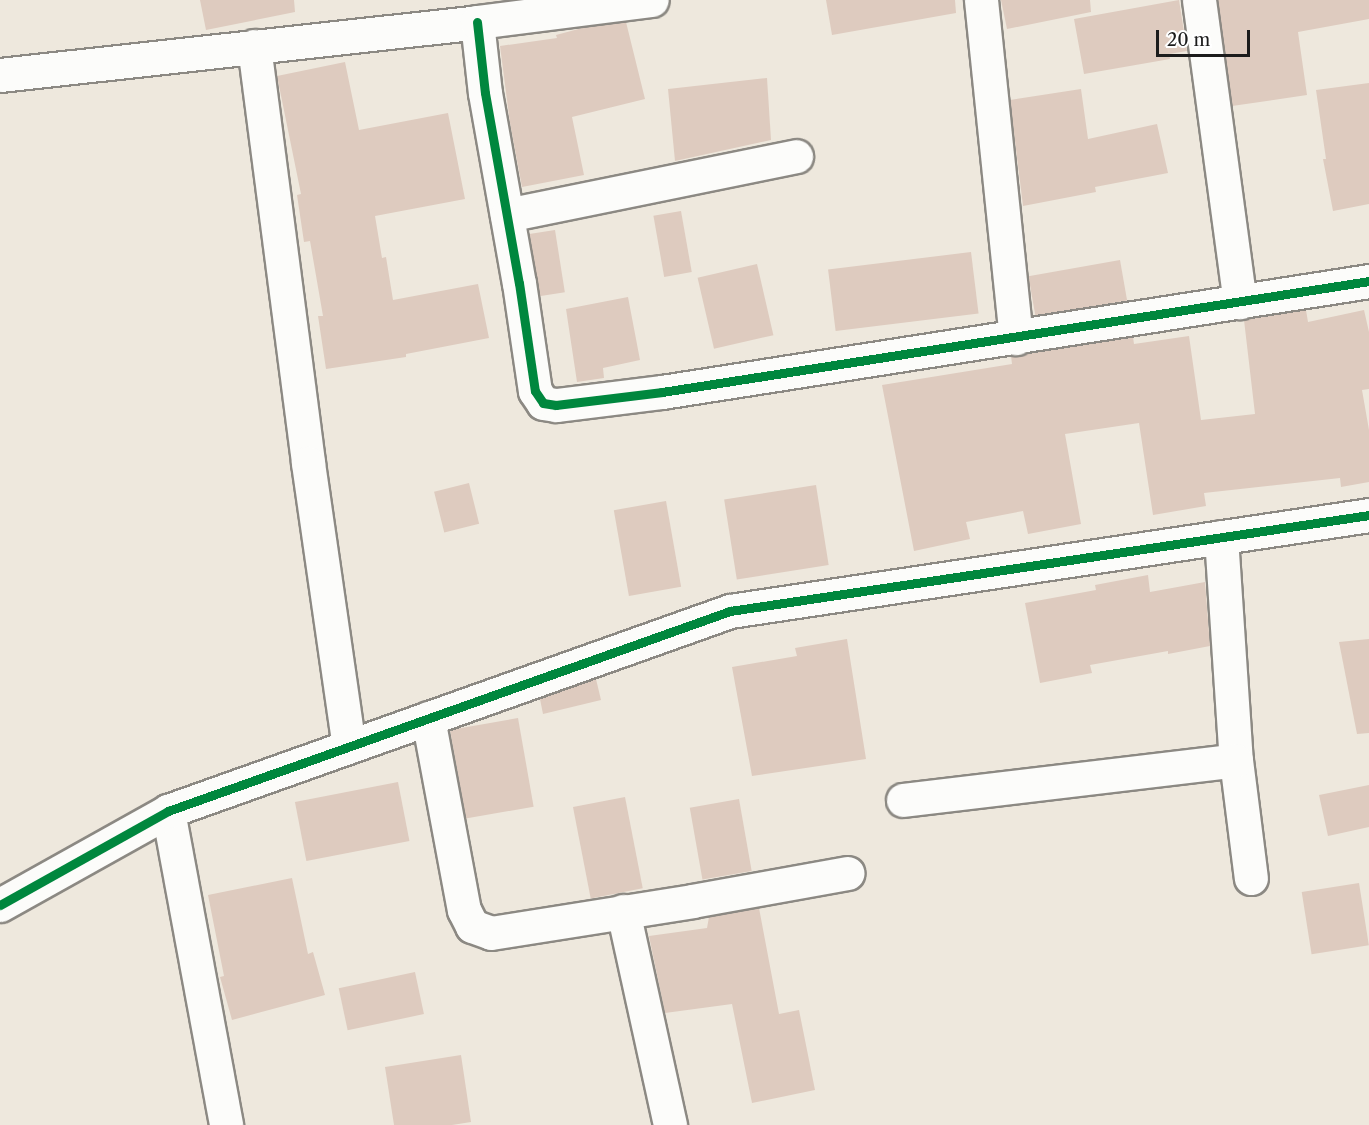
<!DOCTYPE html>
<style>
body{margin:0}
#map{position:relative;width:1369px;height:1125px;overflow:hidden;background:#eee8dd;font-family:"Libre Caslon Text",serif}
div>[style]{position:absolute}
.building>*{inset:0;background:#decbbf;transform-origin:0 0}
.roads{filter:drop-shadow(2px 0 #8c8983) drop-shadow(-2px 0 #8c8983) drop-shadow(0 2px #8c8983) drop-shadow(0 -2px #8c8983)}
.minor>*{height:33px;margin:-16.5px;padding:0 16.5px;transform-origin:16.5px;border-radius:16.5px;background:#fcfcfa}
.cycleway>*{height:9px;margin:-4.5px;padding:0 4.5px;transform-origin:4.5px;border-radius:4.5px;background:#00873e}
span{translate:-50% -50%;white-space:nowrap;text-align:center;line-height:1.15;-webkit-text-stroke:4.5px #fff;paint-order:stroke}
.scale{position:absolute;left:1156px;top:30px;width:94px;height:27px;box-sizing:border-box;border:3px solid #1c1c1c;border-top:0;padding-left:8px;font-size:18px;line-height:21px;white-space:nowrap;color:#1c1c1c;-webkit-text-stroke:4px #fff;paint-order:stroke}
</style>
<div id="map">
<div class="building">
<i style="clip-path:polygon(200px 0,294px 0,295px 12px,206px 30px)"></i>
<i style="clip-path:polygon(826px 0,955px 0,956px 13px,832px 35px)"></i>
<i style="clip-path:polygon(1001px 0,1090px 0,1091px 12px,1007px 29px)"></i>
<i style="clip-path:polygon(1179px 0,1187px 51px,1169px 54px,1170px 59px,1084px 74px,1074px 19px)"></i>
<i style="clip-path:polygon(1218px 0,1369px 0,1369px 19px,1298px 32px,1307px 95px,1232px 106px)"></i>
<i style="clip-path:polygon(626px 22px,645px 99px,572px 117px,584px 175px,522px 187px,510px 123px,500px 46px,557px 38px,556px 35px,586px 27px)"></i>
<i style="clip-path:polygon(345px 62px,359px 130px,448px 113px,465px 199px,375px 216px,382px 258px,386px 257px,393px 300px,478px 284px,489px 338px,406px 354px,406px 357px,326px 369px,318px 316px,323px 316px,310px 241px,304px 242px,297px 195px,301px 194px,277px 76px)"></i>
<i style="clip-path:polygon(767px 78px,771px 140px,675px 161px,668px 89px)"></i>
<i style="clip-path:polygon(1369px 83px,1369px 204px,1333px 211px,1323px 159px,1326px 159px,1316px 90px)"></i>
<i style="clip-path:polygon(1081px 89px,1088px 139px,1157px 124px,1168px 173px,1095px 187px,1096px 192px,1023px 206px,1010px 100px)"></i>
<i style="left:681px;top:211px;width:62px;height:28px;rotate:80deg"></i>
<i style="left:555px;top:230px;width:63px;height:26px;rotate:81deg"></i>
<i style="left:971px;top:252px;width:62px;height:144px;rotate:83deg"></i>
<i style="left:1120px;top:260px;width:41px;height:93px;rotate:80deg"></i>
<i style="left:757px;top:264px;width:73px;height:61px;rotate:77deg"></i>
<i style="clip-path:polygon(628px 297px,640px 360px,603px 368px,604px 378px,577px 382px,566px 309px)"></i>
<i style="clip-path:polygon(1306px 310px,1308px 322px,1364px 310px,1369px 332px,1369px 389px,1362px 390px,1369px 430px,1369px 482px,1341px 487px,1340px 478px,1204px 493px,1206px 506px,1153px 515px,1139px 423px,1065px 434px,1081px 524px,1028px 534px,1023px 511px,966px 522px,970px 539px,914px 551px,882px 385px,1012px 364px,1011px 356px,1133px 337px,1134px 344px,1189px 336px,1201px 420px,1255px 414px,1244px 320px)"></i>
<i style="left:469px;top:483px;width:42px;height:36px;rotate:76deg"></i>
<i style="left:816px;top:485px;width:81px;height:93px;rotate:81deg"></i>
<i style="left:666px;top:501px;width:87px;height:53px;rotate:80deg"></i>
<i style="clip-path:polygon(1148px 575px,1150px 592px,1205px 582px,1210px 646px,1168px 654px,1168px 651px,1090px 665px,1092px 673px,1040px 683px,1025px 603px,1096px 590px,1095px 585px)"></i>
<i style="clip-path:polygon(847px 639px,866px 759px,752px 776px,732px 667px,797px 656px,795px 648px)"></i>
<i style="clip-path:polygon(1369px 639px,1369px 733px,1357px 734px,1339px 642px)"></i>
<i style="clip-path:polygon(596px 679px,601px 700px,543px 714px,540px 699px)"></i>
<i style="left:518px;top:718px;width:90px;height:69px;rotate:80deg"></i>
<i style="left:398px;top:782px;width:60px;height:105px;rotate:79deg"></i>
<i style="clip-path:polygon(1369px 785px,1369px 827px,1328px 836px,1319px 795px)"></i>
<i style="left:625px;top:797px;width:93px;height:53px;rotate:79deg"></i>
<i style="left:739px;top:799px;width:73px;height:50px;rotate:80deg"></i>
<i style="clip-path:polygon(292px 878px,308px 954px,313px 952px,325px 995px,232px 1020px,220px 977px,224px 976px,208px 895px)"></i>
<i style="left:1359px;top:883px;width:63px;height:58px;rotate:81deg"></i>
<i style="clip-path:polygon(759px 908px,779px 1014px,799px 1010px,815px 1090px,752px 1103px,732px 1004px,665px 1013px,649px 936px,707px 928px,709px 917px)"></i>
<i style="left:415px;top:972px;width:43px;height:78px;rotate:78deg"></i>
<i style="clip-path:polygon(461px 1055px,471px 1122px,452px 1125px,394px 1125px,385px 1067px)"></i>
</div>
<div class="roads">
<div class="minor">
<i style="left:981px;top:0;width:340px;rotate:84.1deg"></i>
<i style="left:1199px;top:0;width:305px;rotate:82.3deg"></i>
<i style="left:477px;top:22px;width:71px;rotate:83.6deg"></i>
<i style="left:485px;top:93px;width:193px;rotate:79.9deg"></i>
<i style="left:519px;top:283px;width:109px;rotate:81.6deg"></i>
<i style="left:535px;top:391px;width:14px;rotate:56deg"></i>
<i style="left:543px;top:403px;width:13px;rotate:9deg"></i>
<i style="left:556px;top:405px;width:107px;rotate:-7deg"></i>
<i style="left:662px;top:392px;width:716px;rotate:-8.92deg"></i>
<i style="left:254px;top:46px;width:420px;rotate:82.6deg"></i>
<i style="left:308px;top:463px;width:286px;rotate:81.8deg"></i>
<i style="left:0;top:75px;width:480px;rotate:-6.3deg"></i>
<i style="left:477px;top:22px;width:176px;rotate:-7.2deg"></i>
<i style="left:507px;top:215px;width:295px;rotate:-11.5deg"></i>
<i style="left:1221px;top:537px;width:224px;rotate:86.2deg"></i>
<i style="left:1236px;top:760px;width:119px;rotate:82.8deg"></i>
<i style="left:428px;top:718px;width:195px;rotate:79.4deg"></i>
<i style="left:464px;top:910px;width:18px;rotate:63deg"></i>
<i style="left:472px;top:926px;width:20px;rotate:20deg"></i>
<i style="left:491px;top:933px;width:204px;rotate:-9deg"></i>
<i style="left:692px;top:901px;width:158px;rotate:-10.2deg"></i>
<i style="left:903px;top:800px;width:335px;rotate:-6.8deg"></i>
<i style="left:168px;top:811px;width:319px;rotate:79.5deg"></i>
<i style="left:0;top:905px;width:193px;rotate:-29.2deg"></i>
<i style="left:168px;top:811px;width:597px;rotate:-19.59deg"></i>
<i style="left:730px;top:611px;width:646px;rotate:-8.54deg"></i>
<i style="left:623px;top:911px;width:219px;rotate:77.6deg"></i>
</div>
</div>
<div class="cycleway">
<i style="left:477px;top:22px;width:71px;rotate:83.6deg"></i>
<i style="left:485px;top:93px;width:193px;rotate:79.9deg"></i>
<i style="left:519px;top:283px;width:109px;rotate:81.6deg"></i>
<i style="left:535px;top:391px;width:14px;rotate:56deg"></i>
<i style="left:543px;top:403px;width:13px;rotate:9deg"></i>
<i style="left:556px;top:405px;width:107px;rotate:-7deg"></i>
<i style="left:662px;top:392px;width:716px;rotate:-8.92deg"></i>
<i style="left:0;top:905px;width:193px;rotate:-29.2deg"></i>
<i style="left:168px;top:811px;width:597px;rotate:-19.59deg"></i>
<i style="left:730px;top:611px;width:646px;rotate:-8.54deg"></i>
</div>
<div class="scale">20 m</div>
</div>
